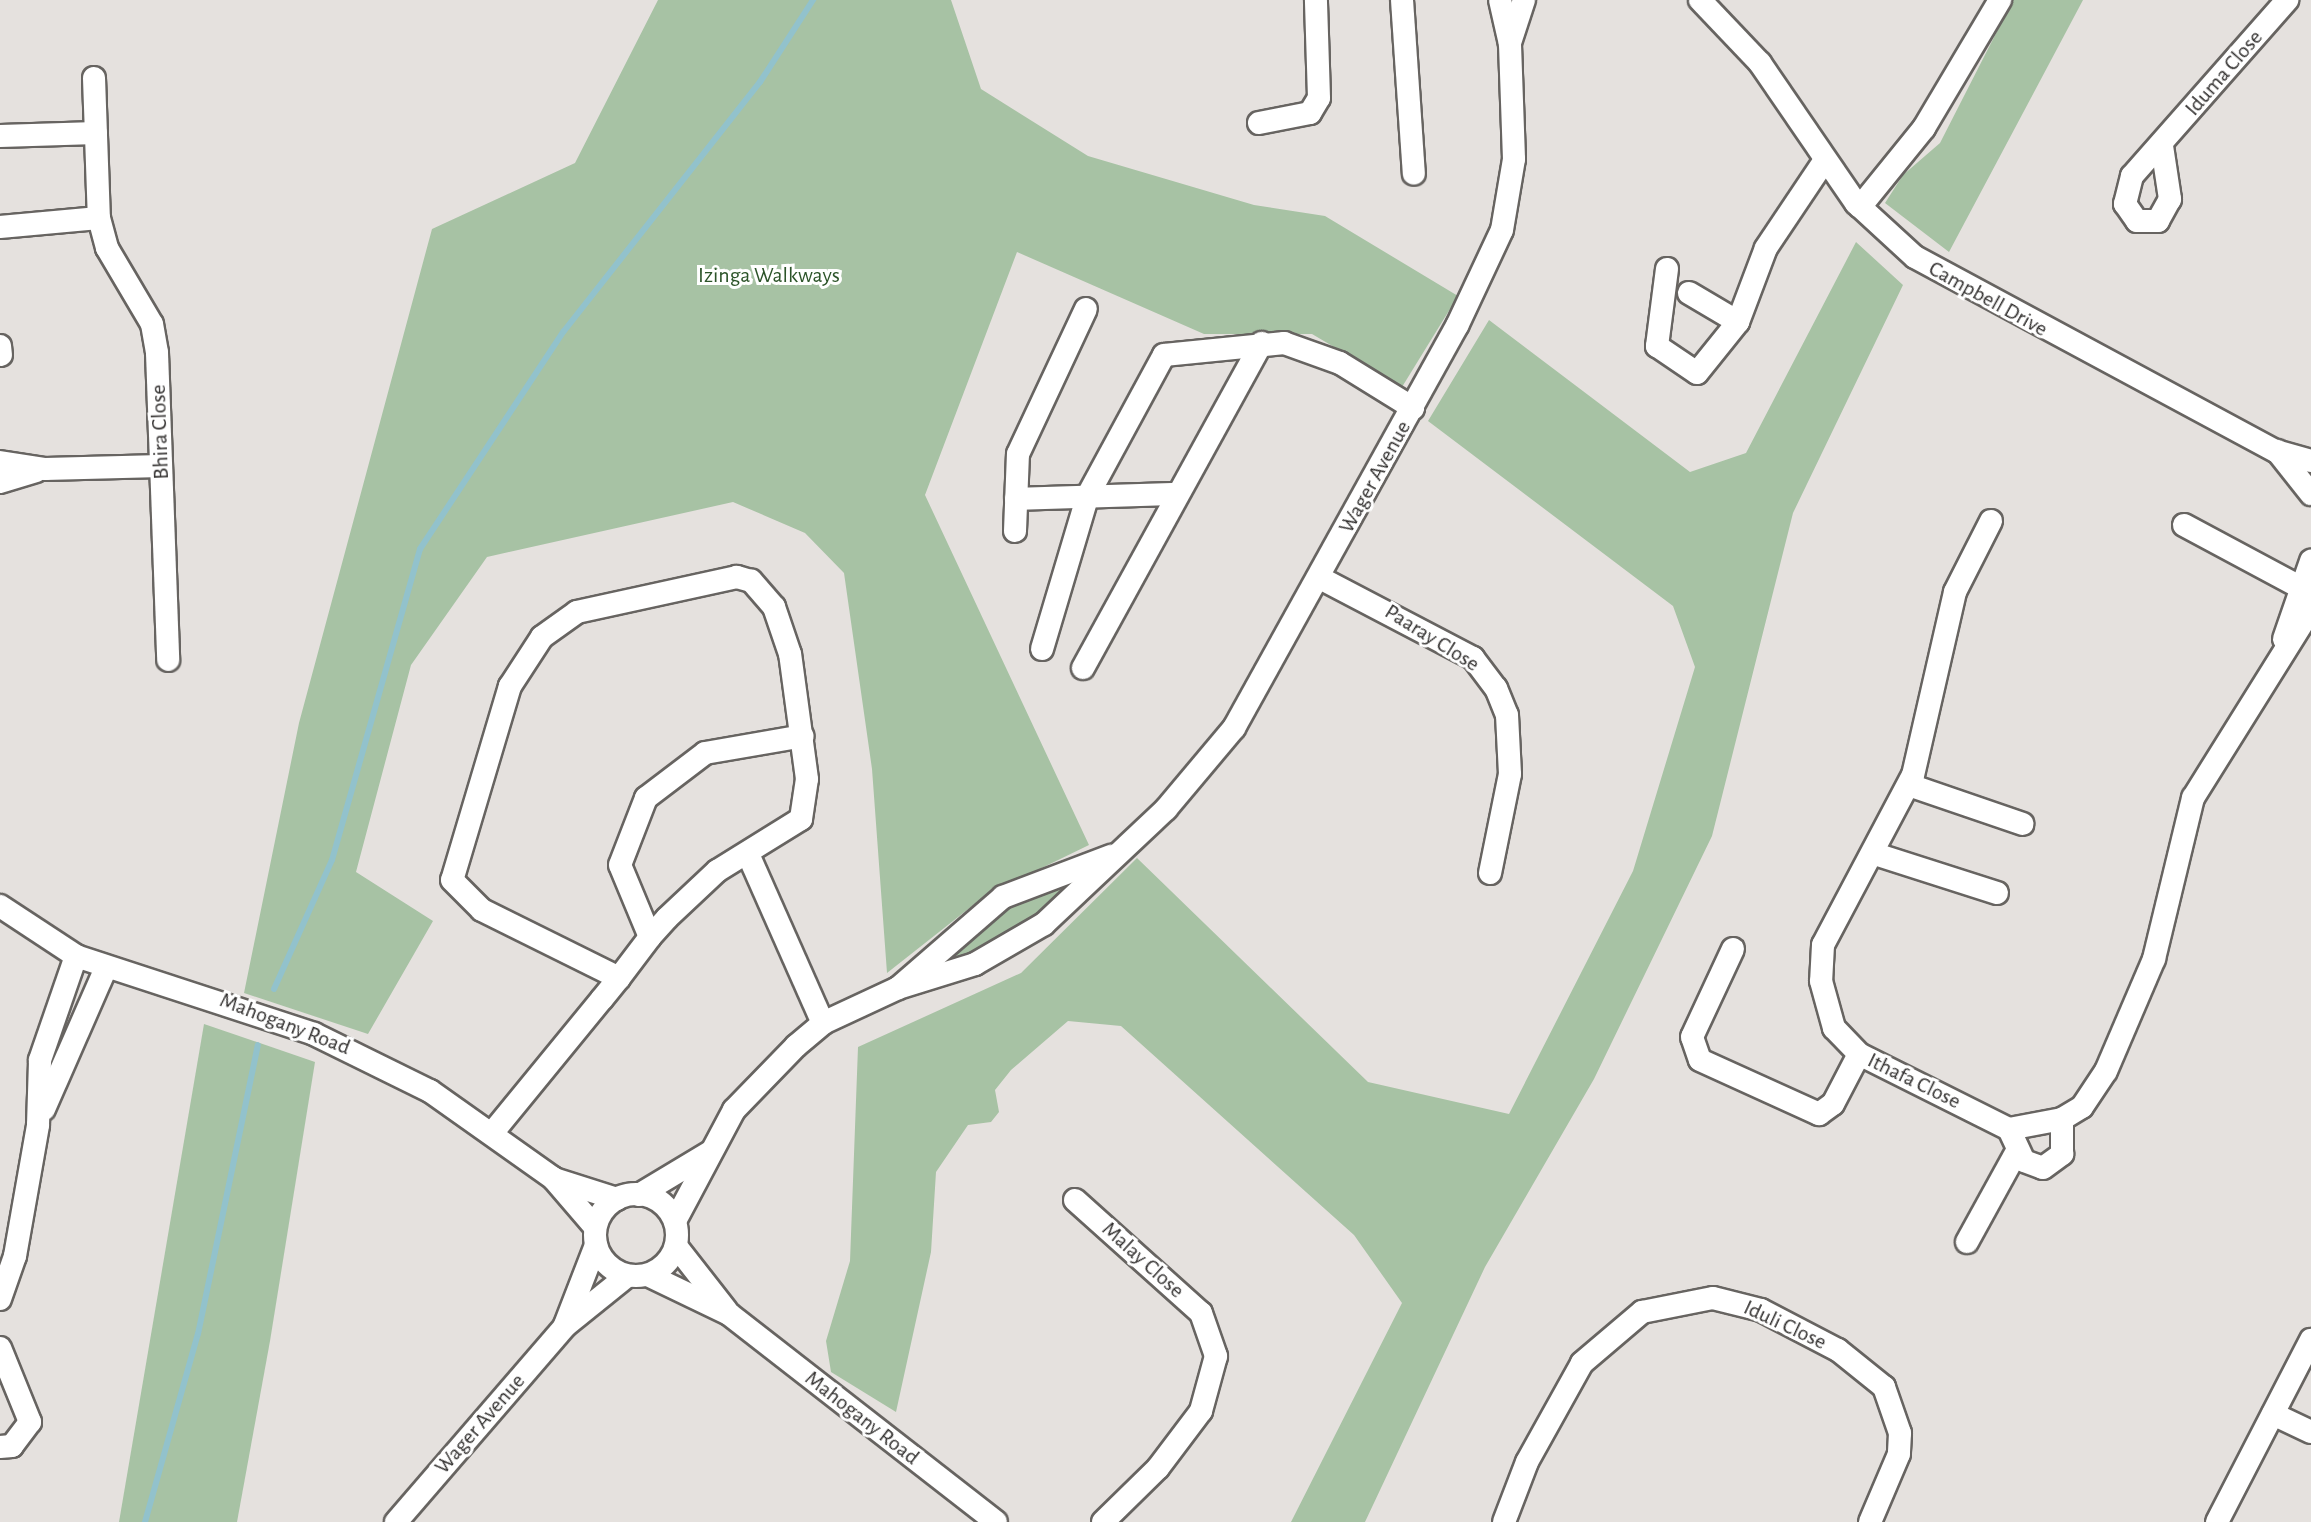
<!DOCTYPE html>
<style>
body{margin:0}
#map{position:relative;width:2311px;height:1522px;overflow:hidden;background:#e5e1de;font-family:"Alegreya Sans",sans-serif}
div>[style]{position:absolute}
.green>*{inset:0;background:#a7c2a4}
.stream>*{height:6px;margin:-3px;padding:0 3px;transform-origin:3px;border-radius:3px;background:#92c2cc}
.roads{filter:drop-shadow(2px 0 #676461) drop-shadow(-2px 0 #676461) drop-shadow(0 2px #676461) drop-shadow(0 -2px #676461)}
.minor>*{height:22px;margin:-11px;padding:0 11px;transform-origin:11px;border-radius:11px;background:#fff}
.minor>.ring{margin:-11px;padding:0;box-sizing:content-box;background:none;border:22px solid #fff;border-radius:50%}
span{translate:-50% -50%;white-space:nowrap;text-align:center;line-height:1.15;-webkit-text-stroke:6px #fff;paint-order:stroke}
.street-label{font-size:22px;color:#32302f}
.park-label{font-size:22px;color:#2c5429}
</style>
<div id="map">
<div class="green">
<i style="clip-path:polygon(658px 0,951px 0,981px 89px,1088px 156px,1254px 205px,1325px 216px,1458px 296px,1402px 387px,1312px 334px,1204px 334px,1017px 252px,925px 495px,1089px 845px,986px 895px,887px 973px,872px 769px,844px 573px,805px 533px,733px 502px,487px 557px,411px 665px,356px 872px,433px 921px,368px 1034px,244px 993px,299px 723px,432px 229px,575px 163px)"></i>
<i style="clip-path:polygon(2013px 0,2083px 0,1949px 252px,1885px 203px,1903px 175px,1940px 143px)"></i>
<i style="clip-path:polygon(1856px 242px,1903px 285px,1793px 513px,1712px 836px,1594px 1079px,1485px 1267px,1365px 1522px,1291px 1522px,1402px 1303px,1354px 1235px,1121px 1026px,1068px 1021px,1011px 1070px,995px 1090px,999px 1112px,991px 1122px,968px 1125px,936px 1172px,931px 1252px,896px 1412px,831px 1372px,826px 1341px,850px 1261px,858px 1047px,1021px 973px,1137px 858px,1368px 1082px,1509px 1114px,1633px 871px,1695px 667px,1673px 606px,1428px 421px,1489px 320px,1690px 472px,1746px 453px)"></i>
<i style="clip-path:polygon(1073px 877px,1076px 883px,1019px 933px,938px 971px,950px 947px,996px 911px)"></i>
<i style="clip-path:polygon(204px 1024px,315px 1062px,270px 1341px,237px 1522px,119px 1522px)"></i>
</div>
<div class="stream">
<i style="left:274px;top:989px;width:141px;rotate:-65.8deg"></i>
<i style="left:332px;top:860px;width:323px;rotate:-74.2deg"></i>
<i style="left:420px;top:549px;width:261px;rotate:-56.6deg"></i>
<i style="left:564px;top:331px;width:317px;rotate:-51.8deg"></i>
<i style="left:760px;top:82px;width:98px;rotate:-57.1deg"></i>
<i style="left:145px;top:1522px;width:195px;rotate:-74.3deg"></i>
<i style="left:198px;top:1334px;width:295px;rotate:-78.3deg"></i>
</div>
<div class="roads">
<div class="minor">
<i style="left:1402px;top:0;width:174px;rotate:86.1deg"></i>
<i style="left:1700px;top:0;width:87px;rotate:46.4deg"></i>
<i style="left:1760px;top:63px;width:170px;rotate:55.6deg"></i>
<i style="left:1856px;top:203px;width:80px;rotate:42.5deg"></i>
<i style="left:1915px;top:257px;width:410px;rotate:28.3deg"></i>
<i style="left:2276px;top:451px;width:36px;rotate:16deg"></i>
<i style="left:1510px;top:43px;width:45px;rotate:-72deg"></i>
<i style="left:94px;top:78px;width:140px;rotate:88deg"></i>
<i style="left:99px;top:218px;width:31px;rotate:75deg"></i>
<i style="left:107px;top:248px;width:88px;rotate:59.4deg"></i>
<i style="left:152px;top:324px;width:29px;rotate:80deg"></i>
<i style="left:157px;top:353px;width:307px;rotate:87.9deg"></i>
<i style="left:1259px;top:123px;width:52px;rotate:-11.1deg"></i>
<i style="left:1310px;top:113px;width:17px;rotate:-59deg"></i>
<i style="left:1319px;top:98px;width:98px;rotate:-91.8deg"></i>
<i style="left:0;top:136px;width:96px;rotate:-1.8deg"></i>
<i style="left:2162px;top:146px;width:54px;rotate:81.4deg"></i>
<i style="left:2170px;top:199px;width:25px;rotate:119deg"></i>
<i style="left:2158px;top:221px;width:21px;rotate:180deg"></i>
<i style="left:2137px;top:221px;width:21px;rotate:-125deg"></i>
<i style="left:2125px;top:204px;width:29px;rotate:-76deg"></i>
<i style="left:2132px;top:176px;width:235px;rotate:-48.6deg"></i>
<i style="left:1860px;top:207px;width:102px;rotate:-51deg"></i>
<i style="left:1924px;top:128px;width:149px;rotate:-59.3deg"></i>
<i style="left:0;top:227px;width:99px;rotate:-5.2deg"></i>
<i style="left:1667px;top:269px;width:78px;rotate:97.4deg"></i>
<i style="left:1657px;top:346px;width:48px;rotate:34deg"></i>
<i style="left:1697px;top:373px;width:65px;rotate:-51.2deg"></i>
<i style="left:1738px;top:322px;width:79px;rotate:-69.3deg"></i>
<i style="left:1766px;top:248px;width:106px;rotate:-56.2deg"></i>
<i style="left:1689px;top:293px;width:57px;rotate:30.6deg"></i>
<i style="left:0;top:346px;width:9px;rotate:84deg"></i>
<i style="left:2277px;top:451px;width:55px;rotate:51.7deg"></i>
<i style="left:0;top:462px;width:46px;rotate:8.8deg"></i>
<i style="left:45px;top:469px;width:116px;rotate:-1.5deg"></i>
<i style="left:0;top:482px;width:38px;rotate:-17deg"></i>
<i style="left:1016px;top:499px;width:161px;rotate:-1.8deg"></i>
<i style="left:1991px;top:521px;width:80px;rotate:116.9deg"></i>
<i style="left:1955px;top:592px;width:188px;rotate:102.9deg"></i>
<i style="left:1913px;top:775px;width:192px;rotate:117.9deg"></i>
<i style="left:1823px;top:945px;width:36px;rotate:93deg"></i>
<i style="left:1821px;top:981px;width:49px;rotate:74.5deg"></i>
<i style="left:1834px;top:1028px;width:36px;rotate:46deg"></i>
<i style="left:1859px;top:1054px;width:168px;rotate:26.6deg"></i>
<i style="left:2009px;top:1129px;width:54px;rotate:-10.7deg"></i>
<i style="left:2062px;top:1119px;width:23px;rotate:-31deg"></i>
<i style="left:2082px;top:1107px;width:43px;rotate:-56.3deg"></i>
<i style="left:2106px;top:1071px;width:122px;rotate:-66.8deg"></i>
<i style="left:2154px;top:959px;width:166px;rotate:-76.4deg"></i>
<i style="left:2193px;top:798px;width:223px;rotate:-58deg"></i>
<i style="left:2184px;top:525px;width:144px;rotate:28.2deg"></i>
<i style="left:1015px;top:531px;width:77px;rotate:-87.8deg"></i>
<i style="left:1018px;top:454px;width:160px;rotate:-64.9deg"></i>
<i style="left:1320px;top:578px;width:173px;rotate:27.6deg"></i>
<i style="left:1473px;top:658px;width:38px;rotate:53deg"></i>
<i style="left:1496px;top:688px;width:29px;rotate:68deg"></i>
<i style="left:1507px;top:715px;width:59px;rotate:87.1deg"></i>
<i style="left:1510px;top:774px;width:101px;rotate:101.4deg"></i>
<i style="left:2284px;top:639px;width:83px;rotate:-70.9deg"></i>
<i style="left:1042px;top:649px;width:161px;rotate:-73.4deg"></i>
<i style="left:1088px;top:495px;width:159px;rotate:-61.5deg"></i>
<i style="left:1164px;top:355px;width:121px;rotate:-5.7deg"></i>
<i style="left:1284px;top:343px;width:59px;rotate:19.7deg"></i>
<i style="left:1340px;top:363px;width:86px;rotate:31.7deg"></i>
<i style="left:1083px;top:668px;width:371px;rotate:-61.2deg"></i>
<i style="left:1909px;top:785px;width:120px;rotate:18.9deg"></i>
<i style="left:748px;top:854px;width:185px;rotate:66.1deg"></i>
<i style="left:1875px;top:854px;width:128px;rotate:17.7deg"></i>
<i style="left:0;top:906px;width:91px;rotate:33.3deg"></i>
<i style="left:76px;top:956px;width:250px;rotate:18.1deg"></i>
<i style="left:314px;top:1034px;width:129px;rotate:26.2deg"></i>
<i style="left:430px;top:1091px;width:151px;rotate:35.3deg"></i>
<i style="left:553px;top:1178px;width:65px;rotate:49.4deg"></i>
<i style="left:650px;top:937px;width:78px;rotate:-112.6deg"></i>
<i style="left:620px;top:865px;width:72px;rotate:-68.8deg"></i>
<i style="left:646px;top:798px;width:74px;rotate:-37.3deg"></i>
<i style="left:705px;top:753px;width:99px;rotate:-9.8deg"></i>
<i style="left:1733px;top:949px;width:97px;rotate:115deg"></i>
<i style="left:1692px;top:1037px;width:24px;rotate:71deg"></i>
<i style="left:1700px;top:1060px;width:131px;rotate:24.4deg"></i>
<i style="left:1819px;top:1114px;width:17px;rotate:-36deg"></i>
<i style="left:1833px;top:1104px;width:56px;rotate:-62.5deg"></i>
<i style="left:898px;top:988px;width:139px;rotate:-40.9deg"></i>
<i style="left:1003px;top:897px;width:116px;rotate:-20.8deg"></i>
<i style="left:44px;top:1109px;width:154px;rotate:-66.3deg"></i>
<i style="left:2009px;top:1129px;width:35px;rotate:65deg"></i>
<i style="left:2024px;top:1161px;width:20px;rotate:20deg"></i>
<i style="left:2043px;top:1168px;width:24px;rotate:-36deg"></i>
<i style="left:2062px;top:1154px;width:35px;rotate:-90deg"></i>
<i style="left:493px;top:1132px;width:172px;rotate:-50.7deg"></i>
<i style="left:602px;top:999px;width:27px;rotate:-51deg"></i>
<i style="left:619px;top:978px;width:51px;rotate:-52.9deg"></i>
<i style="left:650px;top:937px;width:25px;rotate:-48deg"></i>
<i style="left:667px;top:918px;width:69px;rotate:-43.2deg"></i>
<i style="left:717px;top:871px;width:99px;rotate:-31.8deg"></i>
<i style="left:801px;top:819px;width:40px;rotate:-81.5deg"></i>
<i style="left:807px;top:779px;width:126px;rotate:-97.7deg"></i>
<i style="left:790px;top:654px;width:50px;rotate:-108.8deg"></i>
<i style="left:774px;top:607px;width:35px;rotate:-131deg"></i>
<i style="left:751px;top:581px;width:15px;rotate:-164deg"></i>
<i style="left:737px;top:577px;width:164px;rotate:167.7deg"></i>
<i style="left:577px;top:612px;width:43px;rotate:144.5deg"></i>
<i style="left:542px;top:637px;width:59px;rotate:123.1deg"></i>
<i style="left:510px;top:686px;width:202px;rotate:106.6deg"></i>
<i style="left:452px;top:880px;width:42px;rotate:45deg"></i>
<i style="left:482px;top:910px;width:153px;rotate:26.4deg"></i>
<i style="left:554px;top:1179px;width:66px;rotate:17.6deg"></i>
<i class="ring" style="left:595px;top:1194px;width:60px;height:60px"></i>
<i style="left:639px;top:1195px;width:82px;rotate:-31deg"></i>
<i style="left:1075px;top:1200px;width:169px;rotate:41.9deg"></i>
<i style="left:1201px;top:1313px;width:46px;rotate:70.8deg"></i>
<i style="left:1216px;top:1356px;width:57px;rotate:105.3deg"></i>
<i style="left:1201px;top:1411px;width:71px;rotate:127deg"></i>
<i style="left:1158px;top:1468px;width:77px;rotate:135.5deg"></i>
<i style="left:675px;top:1221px;width:126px;rotate:-62deg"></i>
<i style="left:734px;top:1110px;width:89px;rotate:-45.9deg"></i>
<i style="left:796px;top:1046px;width:35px;rotate:-40deg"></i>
<i style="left:823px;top:1023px;width:83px;rotate:-25deg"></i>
<i style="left:898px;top:988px;width:81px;rotate:-17.3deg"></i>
<i style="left:975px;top:964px;width:80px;rotate:-30.1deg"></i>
<i style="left:1044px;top:924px;width:168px;rotate:-43.3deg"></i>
<i style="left:1166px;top:809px;width:106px;rotate:-50deg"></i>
<i style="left:1234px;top:728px;width:460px;rotate:-61deg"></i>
<i style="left:1457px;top:326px;width:106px;rotate:-64.9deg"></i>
<i style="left:1502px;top:230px;width:72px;rotate:-80.4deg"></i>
<i style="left:1514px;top:159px;width:115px;rotate:-92deg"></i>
<i style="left:1510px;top:44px;width:45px;rotate:-102.8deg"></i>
<i style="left:1967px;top:1242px;width:104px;rotate:-61.2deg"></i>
<i style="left:676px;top:1246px;width:81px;rotate:52deg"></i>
<i style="left:648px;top:1275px;width:90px;rotate:25.7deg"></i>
<i style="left:729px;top:1314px;width:338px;rotate:37.9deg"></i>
<i style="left:0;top:1299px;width:46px;rotate:-70.8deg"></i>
<i style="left:15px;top:1256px;width:133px;rotate:-80deg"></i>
<i style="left:38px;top:1125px;width:65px;rotate:-88.2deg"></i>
<i style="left:40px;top:1060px;width:110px;rotate:-70.9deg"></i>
<i style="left:565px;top:1325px;width:86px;rotate:-68.8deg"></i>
<i style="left:0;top:1348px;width:80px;rotate:67.9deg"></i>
<i style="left:30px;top:1422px;width:30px;rotate:127deg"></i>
<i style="left:12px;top:1446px;width:12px;rotate:175deg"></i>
<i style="left:2273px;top:1414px;width:42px;rotate:25.3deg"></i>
<i style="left:396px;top:1522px;width:259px;rotate:-49.2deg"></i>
<i style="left:565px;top:1326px;width:80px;rotate:-38.9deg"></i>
<i style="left:1504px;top:1522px;width:64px;rotate:-69deg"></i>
<i style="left:1527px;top:1462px;width:113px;rotate:-60.9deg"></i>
<i style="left:1582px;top:1363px;width:79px;rotate:-40.4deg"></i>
<i style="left:1642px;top:1312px;width:72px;rotate:-11.2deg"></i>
<i style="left:1713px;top:1298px;width:49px;rotate:14deg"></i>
<i style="left:1761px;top:1310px;width:87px;rotate:27.5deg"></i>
<i style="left:1838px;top:1350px;width:59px;rotate:38.8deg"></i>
<i style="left:1884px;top:1387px;width:49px;rotate:70.8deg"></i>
<i style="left:1900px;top:1433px;width:21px;rotate:93deg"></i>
<i style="left:1899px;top:1454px;width:74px;rotate:113.1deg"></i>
<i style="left:2217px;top:1522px;width:205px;rotate:-62.7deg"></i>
</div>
</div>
<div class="street-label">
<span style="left:2224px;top:73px;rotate:-49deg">Iduma Close</span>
<span style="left:1988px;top:299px;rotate:29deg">Campbell Drive</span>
<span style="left:160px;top:432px;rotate:-92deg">Bhira Close</span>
<span style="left:1375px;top:477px;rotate:-61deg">Wager Avenue</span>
<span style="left:1432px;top:638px;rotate:32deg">Paaray Close</span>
<span style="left:285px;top:1024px;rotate:21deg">Mahogany Road</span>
<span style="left:1914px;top:1081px;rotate:26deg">Ithafa Close</span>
<span style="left:1143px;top:1260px;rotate:42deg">Malay Close</span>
<span style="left:1785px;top:1325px;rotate:25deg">Iduli Close</span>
<span style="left:862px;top:1418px;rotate:38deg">Mahogany Road</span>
<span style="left:480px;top:1424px;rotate:-49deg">Wager Avenue</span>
</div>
<div class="park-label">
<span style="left:769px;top:276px">Izinga Walkways</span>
</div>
</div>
